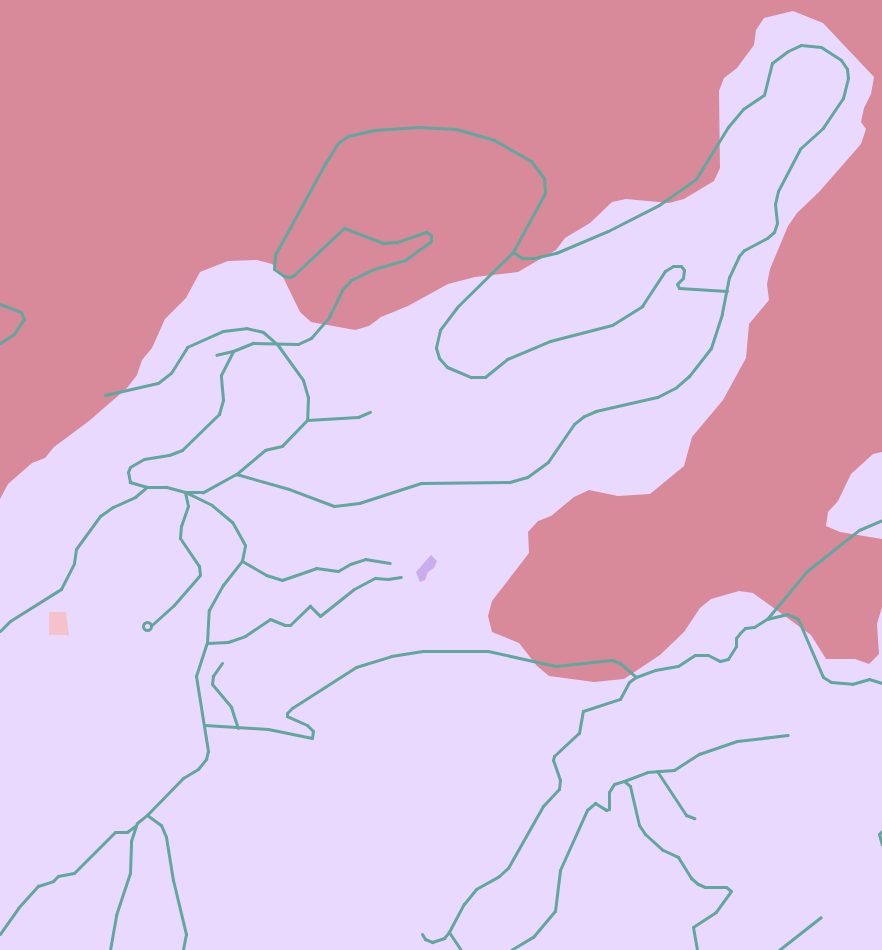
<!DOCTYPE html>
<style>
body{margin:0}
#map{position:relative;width:882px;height:950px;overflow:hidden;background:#ead9ff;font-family:Manrope,sans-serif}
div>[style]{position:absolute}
.green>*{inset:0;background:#f5c1cb}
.forest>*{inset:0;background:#d88a9b}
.water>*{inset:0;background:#cbacee}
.minor>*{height:3px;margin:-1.5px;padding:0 1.5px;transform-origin:1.5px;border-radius:1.5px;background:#62a69e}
.minor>.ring{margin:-1.5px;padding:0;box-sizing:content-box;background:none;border:3px solid #62a69e;border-radius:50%}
span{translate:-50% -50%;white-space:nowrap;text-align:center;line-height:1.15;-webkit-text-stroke:4.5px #f1ecf9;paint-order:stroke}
</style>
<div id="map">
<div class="green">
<i style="clip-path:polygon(49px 612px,66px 612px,69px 635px,49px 635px)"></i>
</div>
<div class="forest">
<i style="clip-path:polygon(0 0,882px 0,882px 452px,873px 454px,851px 474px,838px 501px,828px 512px,826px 526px,840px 532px,882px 539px,882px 607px,877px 624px,879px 654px,869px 664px,855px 659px,826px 659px,811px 635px,753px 593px,739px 591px,711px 599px,700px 608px,684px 632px,660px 655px,624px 679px,594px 682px,549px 676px,537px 666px,519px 643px,492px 632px,488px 616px,492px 601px,529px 553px,528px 532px,538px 521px,551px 516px,574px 497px,589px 490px,618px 496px,650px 494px,684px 466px,692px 437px,723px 400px,746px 358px,749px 324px,769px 300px,767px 284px,770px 269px,788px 226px,797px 213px,819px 192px,861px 144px,866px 129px,861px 122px,864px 108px,871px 94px,874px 77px,823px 23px,793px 11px,764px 18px,756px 30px,754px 45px,737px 68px,724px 78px,719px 91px,720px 168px,714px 181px,684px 199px,669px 203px,626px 199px,612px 202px,590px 223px,565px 238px,556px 250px,518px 272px,475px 277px,448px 284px,408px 306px,381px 317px,369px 326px,355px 330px,311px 322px,300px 312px,282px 275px,272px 264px,257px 260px,228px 261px,200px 272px,186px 298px,165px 319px,152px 348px,142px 360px,137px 375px,127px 388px,89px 421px,54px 447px,45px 458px,32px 463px,8px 484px,0 499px)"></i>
</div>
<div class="water">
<i style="clip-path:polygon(431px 555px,437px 561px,434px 568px,428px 572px,425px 580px,420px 582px,416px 572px)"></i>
</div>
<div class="minor">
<i style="left:513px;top:252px;width:77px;rotate:135.5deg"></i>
<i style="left:458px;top:306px;width:30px;rotate:127deg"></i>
<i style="left:440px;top:330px;width:18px;rotate:103deg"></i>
<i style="left:436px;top:348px;width:10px;rotate:73deg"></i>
<i style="left:439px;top:358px;width:12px;rotate:48deg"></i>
<i style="left:447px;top:367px;width:26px;rotate:23deg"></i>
<i style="left:471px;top:377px;width:14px"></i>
<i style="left:485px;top:377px;width:28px;rotate:-39deg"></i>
<i style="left:507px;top:359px;width:47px;rotate:-22.7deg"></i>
<i style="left:550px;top:341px;width:64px;rotate:-14.5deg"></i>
<i style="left:612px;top:325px;width:36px;rotate:-32deg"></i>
<i style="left:642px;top:306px;width:42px;rotate:-56.7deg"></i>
<i style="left:665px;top:271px;width:9px;rotate:-32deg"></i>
<i style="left:673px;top:266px;width:8px"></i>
<i style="left:681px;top:266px;width:5px;rotate:53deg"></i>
<i style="left:684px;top:270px;width:8px;rotate:97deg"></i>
<i style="left:683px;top:278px;width:8px;rotate:135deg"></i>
<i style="left:677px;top:284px;width:4px;rotate:63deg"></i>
<i style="left:679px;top:288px;width:48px;rotate:3.6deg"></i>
<i style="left:0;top:304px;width:22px;rotate:21deg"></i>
<i style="left:21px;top:312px;width:8px;rotate:67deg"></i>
<i style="left:24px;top:319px;width:18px;rotate:124deg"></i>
<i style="left:14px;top:334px;width:17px;rotate:147deg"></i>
<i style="left:233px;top:351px;width:22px;rotate:-22deg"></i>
<i style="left:253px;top:343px;width:45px;rotate:1.3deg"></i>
<i style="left:298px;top:344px;width:14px;rotate:-25deg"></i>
<i style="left:311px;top:338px;width:28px;rotate:-49deg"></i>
<i style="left:329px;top:317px;width:30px;rotate:-64deg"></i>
<i style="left:342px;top:290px;width:13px;rotate:-48deg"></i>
<i style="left:351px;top:280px;width:25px;rotate:-26deg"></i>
<i style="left:374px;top:269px;width:32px;rotate:-16deg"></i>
<i style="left:405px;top:260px;width:32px;rotate:-36deg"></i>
<i style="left:431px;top:241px;width:6px;rotate:-90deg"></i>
<i style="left:431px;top:235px;width:6px;rotate:-149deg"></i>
<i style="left:426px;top:232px;width:31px;rotate:161deg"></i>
<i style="left:397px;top:242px;width:14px;rotate:176deg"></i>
<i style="left:383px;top:243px;width:42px;rotate:-159deg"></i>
<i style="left:344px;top:228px;width:69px;rotate:136.8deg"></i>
<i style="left:294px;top:275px;width:4px;rotate:153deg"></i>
<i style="left:290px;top:277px;width:6px;rotate:-171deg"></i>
<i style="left:284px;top:276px;width:12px;rotate:-145deg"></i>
<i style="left:274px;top:269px;width:14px;rotate:-86deg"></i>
<i style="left:275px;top:255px;width:106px;rotate:-61.3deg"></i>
<i style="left:326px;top:162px;width:22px;rotate:-58deg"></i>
<i style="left:338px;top:143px;width:12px;rotate:-35deg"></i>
<i style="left:348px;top:136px;width:27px;rotate:-13deg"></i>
<i style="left:374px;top:130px;width:45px;rotate:-3.8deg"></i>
<i style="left:419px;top:127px;width:37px;rotate:3deg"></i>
<i style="left:456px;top:129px;width:40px;rotate:16deg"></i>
<i style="left:494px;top:140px;width:43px;rotate:29.6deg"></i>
<i style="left:531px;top:161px;width:21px;rotate:53deg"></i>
<i style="left:544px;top:178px;width:15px;rotate:86deg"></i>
<i style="left:545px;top:193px;width:67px;rotate:118.5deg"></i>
<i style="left:513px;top:252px;width:11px;rotate:34deg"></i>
<i style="left:522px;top:258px;width:12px"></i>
<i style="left:534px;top:258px;width:23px;rotate:-13deg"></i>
<i style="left:556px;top:253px;width:56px;rotate:-22.9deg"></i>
<i style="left:608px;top:231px;width:57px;rotate:-27deg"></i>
<i style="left:659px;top:205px;width:45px;rotate:-35.1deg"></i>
<i style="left:696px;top:179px;width:61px;rotate:-58.4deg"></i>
<i style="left:728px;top:127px;width:23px;rotate:-50deg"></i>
<i style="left:743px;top:109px;width:25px;rotate:-34deg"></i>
<i style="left:764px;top:95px;width:33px;rotate:-76deg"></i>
<i style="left:772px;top:63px;width:20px;rotate:-37deg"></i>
<i style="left:788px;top:51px;width:14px;rotate:-25deg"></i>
<i style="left:801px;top:45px;width:20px;rotate:6deg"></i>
<i style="left:821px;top:47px;width:24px;rotate:33deg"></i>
<i style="left:841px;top:60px;width:11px;rotate:56deg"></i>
<i style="left:847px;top:69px;width:9px;rotate:84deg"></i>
<i style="left:848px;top:78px;width:21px;rotate:104deg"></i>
<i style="left:843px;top:98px;width:36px;rotate:124deg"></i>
<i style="left:823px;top:128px;width:31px;rotate:138deg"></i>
<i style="left:800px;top:149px;width:47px;rotate:117.6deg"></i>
<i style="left:778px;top:191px;width:13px;rotate:103deg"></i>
<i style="left:775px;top:204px;width:19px;rotate:84deg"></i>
<i style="left:777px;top:223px;width:9px;rotate:108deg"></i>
<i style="left:774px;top:232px;width:9px;rotate:139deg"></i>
<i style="left:767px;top:238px;width:26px;rotate:152deg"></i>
<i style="left:744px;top:250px;width:8px;rotate:130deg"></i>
<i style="left:739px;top:256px;width:23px;rotate:115deg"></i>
<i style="left:729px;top:277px;width:38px;rotate:101deg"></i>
<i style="left:722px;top:314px;width:36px;rotate:108deg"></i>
<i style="left:711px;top:348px;width:36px;rotate:128deg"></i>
<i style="left:689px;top:376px;width:18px;rotate:139deg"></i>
<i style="left:675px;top:388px;width:20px;rotate:153deg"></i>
<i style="left:657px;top:397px;width:63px;rotate:167.1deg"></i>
<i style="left:596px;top:411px;width:13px;rotate:157deg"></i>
<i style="left:584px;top:416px;width:13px;rotate:141deg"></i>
<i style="left:574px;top:424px;width:46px;rotate:124.4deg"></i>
<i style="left:548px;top:462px;width:26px;rotate:144deg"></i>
<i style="left:527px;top:477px;width:19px;rotate:164deg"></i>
<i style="left:509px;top:482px;width:88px;rotate:179.3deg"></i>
<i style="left:421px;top:483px;width:65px;rotate:162.1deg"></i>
<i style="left:359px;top:503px;width:25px;rotate:173deg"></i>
<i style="left:334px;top:506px;width:48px;rotate:-159.3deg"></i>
<i style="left:289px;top:489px;width:55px;rotate:-164.2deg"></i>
<i style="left:105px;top:395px;width:54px;rotate:-12.8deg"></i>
<i style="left:158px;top:383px;width:16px;rotate:-38deg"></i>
<i style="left:171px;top:373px;width:31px;rotate:-58deg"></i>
<i style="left:187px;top:347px;width:39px;rotate:-24deg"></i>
<i style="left:223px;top:331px;width:23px;rotate:-7deg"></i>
<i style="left:246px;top:328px;width:17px;rotate:13deg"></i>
<i style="left:263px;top:332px;width:18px;rotate:41deg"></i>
<i style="left:277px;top:344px;width:44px;rotate:54.2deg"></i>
<i style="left:303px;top:380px;width:18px;rotate:74deg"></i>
<i style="left:308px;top:397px;width:23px;rotate:92deg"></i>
<i style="left:307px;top:420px;width:36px;rotate:134deg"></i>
<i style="left:282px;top:446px;width:17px;rotate:167deg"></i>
<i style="left:265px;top:450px;width:38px;rotate:140deg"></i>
<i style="left:236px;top:474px;width:38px;rotate:151deg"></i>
<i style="left:203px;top:492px;width:18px;rotate:180deg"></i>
<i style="left:185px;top:492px;width:14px;rotate:78deg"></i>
<i style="left:188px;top:506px;width:21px;rotate:109deg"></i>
<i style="left:181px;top:526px;width:12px;rotate:95deg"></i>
<i style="left:180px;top:538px;width:34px;rotate:56deg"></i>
<i style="left:199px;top:566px;width:9px;rotate:84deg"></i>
<i style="left:200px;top:575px;width:40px;rotate:131deg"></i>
<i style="left:174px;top:605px;width:31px;rotate:138deg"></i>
<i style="left:307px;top:420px;width:51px;rotate:-3.4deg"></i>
<i style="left:358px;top:417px;width:13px;rotate:-23deg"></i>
<i style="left:242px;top:561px;width:28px;rotate:30deg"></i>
<i style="left:266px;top:575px;width:17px;rotate:17deg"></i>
<i style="left:282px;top:580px;width:36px;rotate:-19deg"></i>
<i style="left:316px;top:568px;width:22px;rotate:8deg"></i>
<i style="left:338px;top:571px;width:14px;rotate:-30deg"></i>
<i style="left:350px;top:564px;width:16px;rotate:-18deg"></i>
<i style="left:365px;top:559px;width:25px;rotate:9deg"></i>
<i style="left:767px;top:619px;width:21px;rotate:-14deg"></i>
<i style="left:787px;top:614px;width:12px;rotate:24deg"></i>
<i style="left:798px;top:619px;width:63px;rotate:66.7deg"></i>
<i style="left:823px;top:677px;width:9px;rotate:32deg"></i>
<i style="left:831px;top:682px;width:21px;rotate:5deg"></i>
<i style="left:852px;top:684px;width:18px;rotate:-16deg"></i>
<i style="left:869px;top:679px;width:14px;rotate:17deg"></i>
<i class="ring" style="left:143px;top:622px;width:5px;height:5px"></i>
<i style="left:0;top:631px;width:14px;rotate:-45deg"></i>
<i style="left:10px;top:621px;width:60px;rotate:-32.1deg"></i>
<i style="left:61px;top:589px;width:29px;rotate:-63deg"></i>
<i style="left:74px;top:563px;width:14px;rotate:-82deg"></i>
<i style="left:76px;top:549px;width:41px;rotate:-54deg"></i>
<i style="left:100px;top:516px;width:16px;rotate:-35deg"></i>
<i style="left:113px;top:507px;width:24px;rotate:-24deg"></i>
<i style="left:135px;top:497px;width:16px;rotate:-40deg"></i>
<i style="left:207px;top:643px;width:21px;rotate:-3deg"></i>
<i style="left:228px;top:642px;width:18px;rotate:-19deg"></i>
<i style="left:245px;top:636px;width:30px;rotate:-34deg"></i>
<i style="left:270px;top:619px;width:16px;rotate:22deg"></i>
<i style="left:285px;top:625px;width:5px"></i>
<i style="left:290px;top:625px;width:28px;rotate:-44deg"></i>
<i style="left:310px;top:606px;width:14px;rotate:45deg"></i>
<i style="left:320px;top:616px;width:43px;rotate:-38.5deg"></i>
<i style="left:354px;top:589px;width:24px;rotate:-28deg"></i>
<i style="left:375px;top:578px;width:13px;rotate:4deg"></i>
<i style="left:388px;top:579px;width:13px;rotate:-9deg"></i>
<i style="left:222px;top:663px;width:16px;rotate:125deg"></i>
<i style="left:213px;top:676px;width:8px;rotate:97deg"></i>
<i style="left:212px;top:684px;width:30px;rotate:50deg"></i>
<i style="left:231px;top:707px;width:22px;rotate:72deg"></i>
<i style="left:205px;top:725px;width:63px;rotate:3.6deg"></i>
<i style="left:268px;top:729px;width:45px;rotate:11.6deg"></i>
<i style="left:312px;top:738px;width:7px;rotate:-82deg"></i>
<i style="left:313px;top:731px;width:8px;rotate:-135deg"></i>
<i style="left:307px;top:725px;width:22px;rotate:-156deg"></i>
<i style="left:287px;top:716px;width:3px;rotate:-90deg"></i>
<i style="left:287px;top:713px;width:7px;rotate:-45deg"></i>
<i style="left:292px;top:708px;width:76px;rotate:-32.6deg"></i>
<i style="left:356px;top:667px;width:37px;rotate:-17deg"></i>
<i style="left:391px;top:656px;width:32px;rotate:-9deg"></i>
<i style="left:423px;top:651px;width:65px"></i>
<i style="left:488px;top:651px;width:69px;rotate:12.6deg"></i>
<i style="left:555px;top:666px;width:57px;rotate:-6deg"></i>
<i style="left:612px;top:660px;width:9px;rotate:21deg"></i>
<i style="left:620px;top:663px;width:21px;rotate:41deg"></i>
<i style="left:657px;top:771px;width:53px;rotate:56.6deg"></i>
<i style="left:686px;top:815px;width:9px;rotate:21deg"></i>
<i style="left:624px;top:781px;width:25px;rotate:-21deg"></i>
<i style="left:647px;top:772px;width:27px;rotate:-4deg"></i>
<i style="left:674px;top:770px;width:30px;rotate:-33deg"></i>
<i style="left:699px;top:754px;width:40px;rotate:-18.9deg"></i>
<i style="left:737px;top:741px;width:51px;rotate:-6.7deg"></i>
<i style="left:147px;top:815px;width:52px;rotate:-45.8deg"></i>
<i style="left:183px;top:778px;width:17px;rotate:-31deg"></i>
<i style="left:198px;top:769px;width:13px;rotate:-51deg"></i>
<i style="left:206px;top:759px;width:8px;rotate:-76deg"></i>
<i style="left:208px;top:751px;width:76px;rotate:-99.1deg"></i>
<i style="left:196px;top:676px;width:35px;rotate:-72deg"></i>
<i style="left:207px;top:643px;width:33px;rotate:-87deg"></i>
<i style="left:209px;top:610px;width:29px;rotate:-61deg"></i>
<i style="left:223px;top:585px;width:31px;rotate:-52deg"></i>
<i style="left:242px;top:561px;width:16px;rotate:-79deg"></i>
<i style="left:245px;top:545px;width:26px;rotate:-119deg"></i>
<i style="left:232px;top:522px;width:26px;rotate:-140deg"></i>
<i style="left:212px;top:505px;width:30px;rotate:-154deg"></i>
<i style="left:185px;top:492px;width:20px;rotate:-165deg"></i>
<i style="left:166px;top:487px;width:19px;rotate:180deg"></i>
<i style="left:147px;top:487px;width:18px;rotate:-164deg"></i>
<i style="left:130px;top:482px;width:10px;rotate:-101deg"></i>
<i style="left:128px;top:472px;width:5px;rotate:-68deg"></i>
<i style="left:130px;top:467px;width:16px;rotate:-30deg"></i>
<i style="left:144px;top:459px;width:25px;rotate:-9deg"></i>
<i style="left:169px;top:455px;width:14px;rotate:-21deg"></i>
<i style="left:182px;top:450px;width:52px;rotate:-44.2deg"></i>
<i style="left:219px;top:414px;width:15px;rotate:-74deg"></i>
<i style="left:223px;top:400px;width:25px;rotate:-95deg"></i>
<i style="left:221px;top:375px;width:27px;rotate:-63deg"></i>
<i style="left:233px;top:351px;width:17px;rotate:167deg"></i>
<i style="left:882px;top:831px;width:4px;rotate:135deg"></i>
<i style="left:879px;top:834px;width:11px;rotate:75deg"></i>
<i style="left:0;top:934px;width:32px;rotate:-55deg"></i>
<i style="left:18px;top:908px;width:30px;rotate:-48deg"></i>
<i style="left:38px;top:886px;width:16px;rotate:-18deg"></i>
<i style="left:53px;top:881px;width:7px;rotate:-45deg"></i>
<i style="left:58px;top:876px;width:16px;rotate:-11deg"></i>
<i style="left:74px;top:873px;width:58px;rotate:-45deg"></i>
<i style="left:115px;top:832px;width:12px"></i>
<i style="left:127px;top:832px;width:10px;rotate:-37deg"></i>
<i style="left:422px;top:934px;width:6px;rotate:59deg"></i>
<i style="left:425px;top:939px;width:8px;rotate:23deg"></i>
<i style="left:432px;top:942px;width:13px;rotate:-18deg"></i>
<i style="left:444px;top:938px;width:8px;rotate:-50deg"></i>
<i style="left:110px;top:950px;width:36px;rotate:-80deg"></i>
<i style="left:116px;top:915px;width:44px;rotate:-71.6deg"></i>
<i style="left:130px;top:873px;width:32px;rotate:-88deg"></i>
<i style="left:131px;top:841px;width:19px;rotate:-72deg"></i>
<i style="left:137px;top:823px;width:13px;rotate:-39deg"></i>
<i style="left:147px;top:815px;width:17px;rotate:36deg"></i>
<i style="left:161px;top:825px;width:13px;rotate:67deg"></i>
<i style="left:166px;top:837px;width:44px;rotate:80.8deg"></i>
<i style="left:173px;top:880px;width:56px;rotate:76.5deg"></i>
<i style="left:186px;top:934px;width:16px;rotate:101deg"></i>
<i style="left:461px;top:950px;width:22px;rotate:-124deg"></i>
<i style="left:449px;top:932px;width:4px;rotate:-63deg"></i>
<i style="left:451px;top:928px;width:27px;rotate:-62deg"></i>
<i style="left:464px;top:904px;width:19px;rotate:-51deg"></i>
<i style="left:476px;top:889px;width:26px;rotate:-29deg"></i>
<i style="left:499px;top:876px;width:12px;rotate:-42deg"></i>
<i style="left:508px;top:868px;width:71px;rotate:-60.6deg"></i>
<i style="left:543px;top:806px;width:23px;rotate:-47deg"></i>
<i style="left:559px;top:789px;width:9px;rotate:-84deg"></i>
<i style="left:560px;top:780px;width:21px;rotate:-109deg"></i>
<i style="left:553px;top:760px;width:4px;rotate:-76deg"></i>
<i style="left:554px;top:756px;width:34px;rotate:-43deg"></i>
<i style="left:579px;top:733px;width:22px;rotate:-80deg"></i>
<i style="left:583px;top:711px;width:39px;rotate:-18deg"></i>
<i style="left:620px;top:699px;width:19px;rotate:-62deg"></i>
<i style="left:629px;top:682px;width:9px;rotate:-36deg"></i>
<i style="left:636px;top:677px;width:20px;rotate:-20deg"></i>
<i style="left:655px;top:670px;width:23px;rotate:-10deg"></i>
<i style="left:678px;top:666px;width:20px;rotate:-33deg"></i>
<i style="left:695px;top:655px;width:13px"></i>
<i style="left:708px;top:655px;width:13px;rotate:27deg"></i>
<i style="left:720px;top:661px;width:8px;rotate:-14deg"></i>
<i style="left:728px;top:659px;width:15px;rotate:-58deg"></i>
<i style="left:736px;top:646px;width:8px;rotate:-90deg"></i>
<i style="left:736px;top:638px;width:6px;rotate:-51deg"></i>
<i style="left:740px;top:633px;width:7px;rotate:-45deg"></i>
<i style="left:745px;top:628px;width:9px;rotate:-6deg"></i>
<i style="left:754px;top:627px;width:15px;rotate:-32deg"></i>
<i style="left:767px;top:619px;width:62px;rotate:-50.2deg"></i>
<i style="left:807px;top:571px;width:66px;rotate:-38.3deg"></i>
<i style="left:859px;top:530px;width:25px;rotate:-23deg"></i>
<i style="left:511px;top:950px;width:26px;rotate:-31deg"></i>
<i style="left:533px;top:937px;width:34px;rotate:-50deg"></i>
<i style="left:555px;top:911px;width:41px;rotate:-83deg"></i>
<i style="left:560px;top:870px;width:66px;rotate:-65.8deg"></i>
<i style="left:587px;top:810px;width:11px;rotate:-41deg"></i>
<i style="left:595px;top:803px;width:13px;rotate:32deg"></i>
<i style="left:606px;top:810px;width:3px;rotate:-18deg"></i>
<i style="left:609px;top:809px;width:17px;rotate:-90deg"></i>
<i style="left:609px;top:792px;width:9px;rotate:-58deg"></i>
<i style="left:614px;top:784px;width:10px;rotate:-17deg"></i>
<i style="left:624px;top:781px;width:8px;rotate:40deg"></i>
<i style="left:630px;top:786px;width:40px;rotate:77deg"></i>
<i style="left:639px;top:825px;width:11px;rotate:56deg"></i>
<i style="left:645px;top:834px;width:24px;rotate:42deg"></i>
<i style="left:663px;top:850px;width:17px;rotate:25deg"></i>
<i style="left:678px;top:857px;width:25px;rotate:58deg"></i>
<i style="left:691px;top:878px;width:9px;rotate:41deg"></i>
<i style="left:698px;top:884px;width:8px;rotate:23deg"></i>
<i style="left:705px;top:887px;width:21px"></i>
<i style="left:726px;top:887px;width:6px;rotate:39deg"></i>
<i style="left:731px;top:891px;width:26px;rotate:126deg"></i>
<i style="left:716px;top:912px;width:27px;rotate:147deg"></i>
<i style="left:693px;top:927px;width:23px;rotate:80deg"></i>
<i style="left:779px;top:950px;width:53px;rotate:-38.2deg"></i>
</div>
</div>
